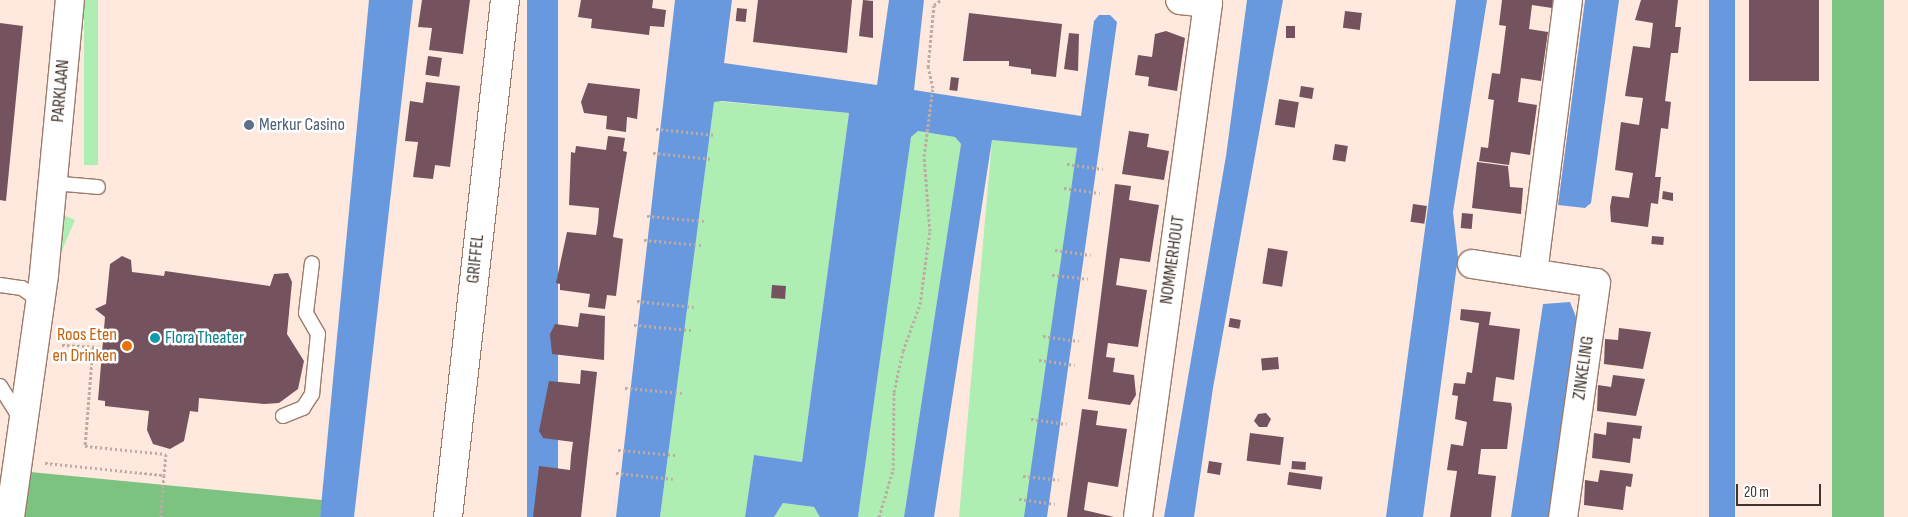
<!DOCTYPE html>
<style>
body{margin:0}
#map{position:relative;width:1908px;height:517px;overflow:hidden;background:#ffe9de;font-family:"Sofia Sans Condensed",sans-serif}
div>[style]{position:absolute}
.green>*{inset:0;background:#aeeeb2;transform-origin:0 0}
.forest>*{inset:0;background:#7cc382;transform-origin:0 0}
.water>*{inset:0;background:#6899df;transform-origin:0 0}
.building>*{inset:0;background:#74525e;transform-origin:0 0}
.path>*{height:3px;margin-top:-1.5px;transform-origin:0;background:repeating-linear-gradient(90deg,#beaba2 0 2.5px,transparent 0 5px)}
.roads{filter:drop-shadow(1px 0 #9c7b6b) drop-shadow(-1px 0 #9c7b6b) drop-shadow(0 1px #9c7b6b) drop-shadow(0 -1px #9c7b6b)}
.service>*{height:14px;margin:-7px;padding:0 7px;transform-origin:7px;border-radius:7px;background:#fff}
.minor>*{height:28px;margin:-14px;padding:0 14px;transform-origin:14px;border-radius:14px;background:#fff}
.tertiary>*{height:28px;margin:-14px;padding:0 14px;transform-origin:14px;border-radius:14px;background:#fff}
.dots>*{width:14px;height:14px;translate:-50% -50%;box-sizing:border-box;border:2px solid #fff;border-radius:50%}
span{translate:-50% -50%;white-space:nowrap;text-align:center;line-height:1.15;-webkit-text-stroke:5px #fff;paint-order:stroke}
.street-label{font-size:18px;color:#42342d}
.service-label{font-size:18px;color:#4e5e75}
.left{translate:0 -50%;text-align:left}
.food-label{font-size:18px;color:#c56008}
.right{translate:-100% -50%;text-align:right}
.culture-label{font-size:18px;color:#0d838f}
.scale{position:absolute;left:1736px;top:484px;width:85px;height:22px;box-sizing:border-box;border:2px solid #42342d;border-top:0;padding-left:6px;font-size:15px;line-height:18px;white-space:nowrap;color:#42342d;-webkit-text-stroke:4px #fff;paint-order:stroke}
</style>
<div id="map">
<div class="green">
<i style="left:84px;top:0;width:14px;height:165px"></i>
<i style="clip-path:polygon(714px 101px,849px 113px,802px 462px,754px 456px,745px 517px,660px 517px)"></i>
<i style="clip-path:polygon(918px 131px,955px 137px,961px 144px,904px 517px,858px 517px,911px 136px)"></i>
<i style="left:992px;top:140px;width:85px;height:381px;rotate:5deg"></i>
<i style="left:63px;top:215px;width:13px;height:52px;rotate:23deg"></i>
<i style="clip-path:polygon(783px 503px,814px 507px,820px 517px,774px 517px)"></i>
</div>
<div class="forest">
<i style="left:1832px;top:0;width:52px;height:522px"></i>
<i style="clip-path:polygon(30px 472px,322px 500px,320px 517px,25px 517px)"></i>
</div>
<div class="water">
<i style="clip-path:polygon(369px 0,413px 0,354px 517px,320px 517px)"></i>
<i style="left:527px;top:0;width:31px;height:520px"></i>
<i style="clip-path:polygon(675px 0,732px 0,724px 63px,877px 85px,889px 0,924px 0,914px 90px,1081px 116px,1094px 21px,1099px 15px,1110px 15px,1117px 22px,1047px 517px,1024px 517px,1077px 148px,992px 140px,934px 517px,904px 517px,961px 144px,955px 137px,918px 131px,911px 137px,858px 517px,820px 517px,814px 507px,783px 503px,774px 517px,745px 517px,754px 455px,802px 462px,849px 113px,722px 101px,714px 102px,660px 517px,616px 517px)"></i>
<i style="clip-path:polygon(1247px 0,1283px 0,1213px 388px,1194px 517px,1164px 517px,1226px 156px)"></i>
<i style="clip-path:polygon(1456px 0,1487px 0,1453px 212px,1458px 257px,1454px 287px,1423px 517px,1386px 517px)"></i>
<i style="clip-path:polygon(1585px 0,1619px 0,1591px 203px,1585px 208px,1558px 205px)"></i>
<i style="left:1709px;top:0;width:26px;height:523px"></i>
<i style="clip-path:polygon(1570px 302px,1576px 317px,1549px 517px,1511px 517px,1543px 304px)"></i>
</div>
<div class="building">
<i style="clip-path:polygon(422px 0,470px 0,463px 54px,429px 50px,432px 28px,418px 27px)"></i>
<i style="clip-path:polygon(581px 0,653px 0,652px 8px,666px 10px,664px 27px,650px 26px,649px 35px,591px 28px,592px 19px,578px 17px)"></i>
<i style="clip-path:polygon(758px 0,852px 0,847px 53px,753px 42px)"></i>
<i style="clip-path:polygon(863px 0,873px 1px,873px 38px,859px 36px)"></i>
<i style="clip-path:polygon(1502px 0,1553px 0,1552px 8px,1532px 5px,1529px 29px,1548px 32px,1541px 81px,1521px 78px,1518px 102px,1537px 105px,1530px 155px,1511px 152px,1509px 165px,1479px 161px,1481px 147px,1488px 148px,1494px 100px,1488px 99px,1492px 73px,1500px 74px,1506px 26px,1499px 25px)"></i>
<i style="clip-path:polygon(1641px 0,1678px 0,1675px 27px,1681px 27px,1678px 53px,1671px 53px,1665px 101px,1671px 102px,1668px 129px,1661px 128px,1655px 177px,1661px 177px,1658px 204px,1651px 203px,1648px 227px,1611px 222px,1610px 207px,1612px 196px,1629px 198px,1633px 173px,1615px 170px,1621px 122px,1639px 125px,1643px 98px,1625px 96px,1633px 46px,1650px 48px,1653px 23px,1635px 20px)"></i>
<i style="left:1749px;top:0;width:70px;height:81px"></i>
<i style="left:737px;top:8px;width:10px;height:13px;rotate:6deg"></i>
<i style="left:1345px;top:11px;width:17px;height:17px;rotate:7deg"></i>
<i style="clip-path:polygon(969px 13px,1062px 24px,1056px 77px,1031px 74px,1031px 69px,1009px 66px,1009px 61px,963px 61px)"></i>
<i style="clip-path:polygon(0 23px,23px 26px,6px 201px,0 200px)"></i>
<i style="left:1286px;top:26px;width:9px;height:12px"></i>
<i style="clip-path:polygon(1166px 31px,1185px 38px,1177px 91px,1148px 86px,1149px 77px,1135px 75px,1138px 55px,1152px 57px,1155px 34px)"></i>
<i style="clip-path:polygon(1069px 33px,1079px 34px,1078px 71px,1064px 69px)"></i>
<i style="left:428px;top:56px;width:14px;height:19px;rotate:8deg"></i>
<i style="left:951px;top:77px;width:8px;height:13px;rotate:7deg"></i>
<i style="clip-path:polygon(426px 82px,460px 86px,450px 167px,435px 165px,433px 179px,413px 177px,418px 142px,405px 141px,410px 101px,423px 103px)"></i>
<i style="clip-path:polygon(588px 83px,640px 89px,637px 119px,627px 117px,626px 132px,606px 129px,607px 116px,584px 113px,581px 102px)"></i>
<i style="left:1301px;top:86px;width:13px;height:11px;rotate:9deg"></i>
<i style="left:1279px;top:99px;width:20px;height:26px;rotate:9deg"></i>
<i style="clip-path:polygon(1129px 131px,1149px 134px,1147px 147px,1169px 151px,1164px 180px,1122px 174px)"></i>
<i style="clip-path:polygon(608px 136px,625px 138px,623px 151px,627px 152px,613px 237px,623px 239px,616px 296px,607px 295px,605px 309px,588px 307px,590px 294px,560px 290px,560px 284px,556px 283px,567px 232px,596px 235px,598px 222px,599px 208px,569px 205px,571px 152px,575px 153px,576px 146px,606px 150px)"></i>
<i style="left:1335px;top:144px;width:13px;height:16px;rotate:9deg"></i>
<i style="clip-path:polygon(1477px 162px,1508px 166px,1510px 187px,1523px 188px,1521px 214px,1472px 208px)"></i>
<i style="clip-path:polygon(1115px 184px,1131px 186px,1129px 200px,1159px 205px,1150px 262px,1120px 258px,1116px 285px,1147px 290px,1138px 347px,1108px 343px,1106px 357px,1115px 358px,1113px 372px,1134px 375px,1136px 395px,1130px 405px,1088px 399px)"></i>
<i style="clip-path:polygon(1663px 191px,1673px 193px,1673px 201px,1662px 199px)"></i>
<i style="left:1413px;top:204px;width:14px;height:18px;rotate:8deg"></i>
<i style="left:1462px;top:213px;width:11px;height:15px;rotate:5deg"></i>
<i style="left:1652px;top:236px;width:12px;height:8px;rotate:5deg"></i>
<i style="left:1268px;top:248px;width:20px;height:36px;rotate:9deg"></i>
<i style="clip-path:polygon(122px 256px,131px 260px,132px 272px,164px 276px,165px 271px,270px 286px,274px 274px,288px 273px,292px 282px,287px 334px,304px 361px,298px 389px,279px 403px,264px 404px,199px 398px,198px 412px,190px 411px,184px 441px,170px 449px,153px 444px,147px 430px,149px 411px,105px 406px,105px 401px,98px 400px,105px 317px,95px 309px,106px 304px,110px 264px)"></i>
<i style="left:772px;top:285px;width:14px;height:13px;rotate:4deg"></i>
<i style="clip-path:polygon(1461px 309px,1491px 312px,1489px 325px,1520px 329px,1514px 380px,1496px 377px,1493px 401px,1511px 403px,1512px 408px,1507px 449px,1481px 449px,1478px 474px,1496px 476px,1491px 517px,1450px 517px,1457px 471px,1447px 470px,1451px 444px,1463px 446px,1467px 422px,1455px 419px,1458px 396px,1452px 395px,1454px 383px,1465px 384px,1467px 372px,1472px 373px,1479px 323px,1460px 320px)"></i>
<i style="clip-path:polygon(580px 313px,605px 316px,604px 360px,552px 354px,550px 334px,555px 324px,578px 327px)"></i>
<i style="left:1230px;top:318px;width:11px;height:9px;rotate:10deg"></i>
<i style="clip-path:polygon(1619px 328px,1651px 332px,1643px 369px,1604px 364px,1605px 339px,1618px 340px)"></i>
<i style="left:1278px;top:357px;width:12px;height:17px;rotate:85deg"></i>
<i style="clip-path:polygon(581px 370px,597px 372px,581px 517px,533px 517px,539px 466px,570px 470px,571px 456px,573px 442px,543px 438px,539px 431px,549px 381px,580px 384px)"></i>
<i style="clip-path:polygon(1613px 375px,1645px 379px,1636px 416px,1597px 411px,1598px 385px,1611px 387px)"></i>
<i style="clip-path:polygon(1082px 409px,1098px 411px,1096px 425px,1127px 429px,1118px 487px,1088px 482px,1084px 510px,1114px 517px,1067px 517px)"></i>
<i style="clip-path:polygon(1266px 413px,1271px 419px,1267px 427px,1259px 427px,1254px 421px,1258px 414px)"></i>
<i style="clip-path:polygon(1607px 422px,1642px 426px,1640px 439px,1633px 438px,1630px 463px,1592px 458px,1594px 433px,1606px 435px)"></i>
<i style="left:1250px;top:433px;width:34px;height:28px;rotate:7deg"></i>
<i style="left:1209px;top:461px;width:13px;height:12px;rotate:9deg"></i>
<i style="left:1292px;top:461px;width:14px;height:8px;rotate:4deg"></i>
<i style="clip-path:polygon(1600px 470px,1633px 474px,1631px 487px,1626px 486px,1623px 510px,1584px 505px,1585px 480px,1598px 482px)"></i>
<i style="left:1289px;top:472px;width:34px;height:13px;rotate:8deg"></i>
</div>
<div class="path">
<i style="left:656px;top:129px;width:60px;rotate:5.7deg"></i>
<i style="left:653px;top:153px;width:60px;rotate:5.7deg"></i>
<i style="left:1067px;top:164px;width:36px;rotate:8deg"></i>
<i style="left:1064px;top:188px;width:36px;rotate:8deg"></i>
<i style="left:647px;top:216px;width:57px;rotate:5deg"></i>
<i style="left:644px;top:240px;width:57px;rotate:5deg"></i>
<i style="left:1055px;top:250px;width:36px;rotate:8deg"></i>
<i style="left:1052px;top:275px;width:36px;rotate:6deg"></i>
<i style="left:637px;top:301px;width:57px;rotate:6deg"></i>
<i style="left:634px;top:325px;width:57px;rotate:5deg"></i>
<i style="left:1043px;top:336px;width:36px;rotate:8deg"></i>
<i style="left:62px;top:345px;width:39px;rotate:3deg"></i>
<i style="left:93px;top:347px;width:99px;rotate:94.6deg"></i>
<i style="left:85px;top:446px;width:81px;rotate:5.6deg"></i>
<i style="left:166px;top:454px;width:21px;rotate:95deg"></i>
<i style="left:1039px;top:360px;width:36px;rotate:8deg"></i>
<i style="left:625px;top:388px;width:57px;rotate:5deg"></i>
<i style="left:1031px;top:419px;width:36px;rotate:8deg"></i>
<i style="left:618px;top:450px;width:58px;rotate:4.9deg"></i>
<i style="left:45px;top:463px;width:120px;rotate:5.8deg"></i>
<i style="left:164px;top:475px;width:42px;rotate:94.1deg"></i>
<i style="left:616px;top:473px;width:57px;rotate:6deg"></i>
<i style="left:1023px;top:476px;width:36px;rotate:6deg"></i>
<i style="left:1019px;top:499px;width:36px;rotate:8deg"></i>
<i style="left:879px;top:517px;width:49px;rotate:-73.4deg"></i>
<i style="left:893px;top:470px;width:78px;rotate:-89.3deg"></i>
<i style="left:894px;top:392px;width:42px;rotate:-77.6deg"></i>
<i style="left:903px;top:351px;width:50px;rotate:-70.1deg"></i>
<i style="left:920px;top:304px;width:74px;rotate:-82.2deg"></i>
<i style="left:930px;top:231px;width:75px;rotate:-94.6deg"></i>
<i style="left:924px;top:156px;width:69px;rotate:-82.5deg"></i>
<i style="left:933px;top:88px;width:22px;rotate:-103deg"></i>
<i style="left:928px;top:67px;width:62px;rotate:-84.5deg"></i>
<i style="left:934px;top:5px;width:9px;rotate:-36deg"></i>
</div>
<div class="roads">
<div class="service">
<i style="left:52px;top:183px;width:46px;rotate:5deg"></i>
<i style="left:0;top:285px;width:22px;rotate:8deg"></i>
<i style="left:22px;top:288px;width:22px;rotate:36deg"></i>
<i style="left:0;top:386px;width:39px;rotate:58deg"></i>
<i style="left:283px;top:416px;width:22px;rotate:-22deg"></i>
<i style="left:303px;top:408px;width:17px;rotate:-57deg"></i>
<i style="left:312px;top:394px;width:60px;rotate:-84.3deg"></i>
<i style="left:318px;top:334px;width:24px;rotate:-120deg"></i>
<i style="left:306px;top:313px;width:50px;rotate:-83.2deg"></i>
</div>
<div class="minor">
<i style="left:1472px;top:264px;width:125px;rotate:8.7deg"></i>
<i style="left:1596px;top:283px;width:236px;rotate:98deg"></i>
<i style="left:1533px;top:273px;width:275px;rotate:-82.7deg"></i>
<i style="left:448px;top:517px;width:520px;rotate:-83.71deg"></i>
<i style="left:1138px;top:517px;width:519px;rotate:-82.24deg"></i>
<i style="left:1208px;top:3px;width:28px;rotate:-174deg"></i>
</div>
<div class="tertiary">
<i style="left:10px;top:517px;width:245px;rotate:-82deg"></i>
<i style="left:44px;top:274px;width:275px;rotate:-84.6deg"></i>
</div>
</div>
<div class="dots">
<i style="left:249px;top:125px;background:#5c6f8a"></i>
<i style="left:155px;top:338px;background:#0f9aa8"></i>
<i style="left:127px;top:346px;background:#e8710a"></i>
</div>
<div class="street-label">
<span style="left:61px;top:91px;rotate:-85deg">PARKLAAN</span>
<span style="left:476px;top:259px;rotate:-84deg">GRIFFEL</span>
<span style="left:1173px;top:260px;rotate:-82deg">NOMMERHOUT</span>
<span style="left:1584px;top:368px;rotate:-82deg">ZINKELING</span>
</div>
<div class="service-label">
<span class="left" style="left:259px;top:125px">Merkur Casino</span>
</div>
<div class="food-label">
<span class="right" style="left:117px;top:346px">Roos Eten<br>en Drinken</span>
</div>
<div class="culture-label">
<span class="left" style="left:165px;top:338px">Flora Theater</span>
</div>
<div class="scale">20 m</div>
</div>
